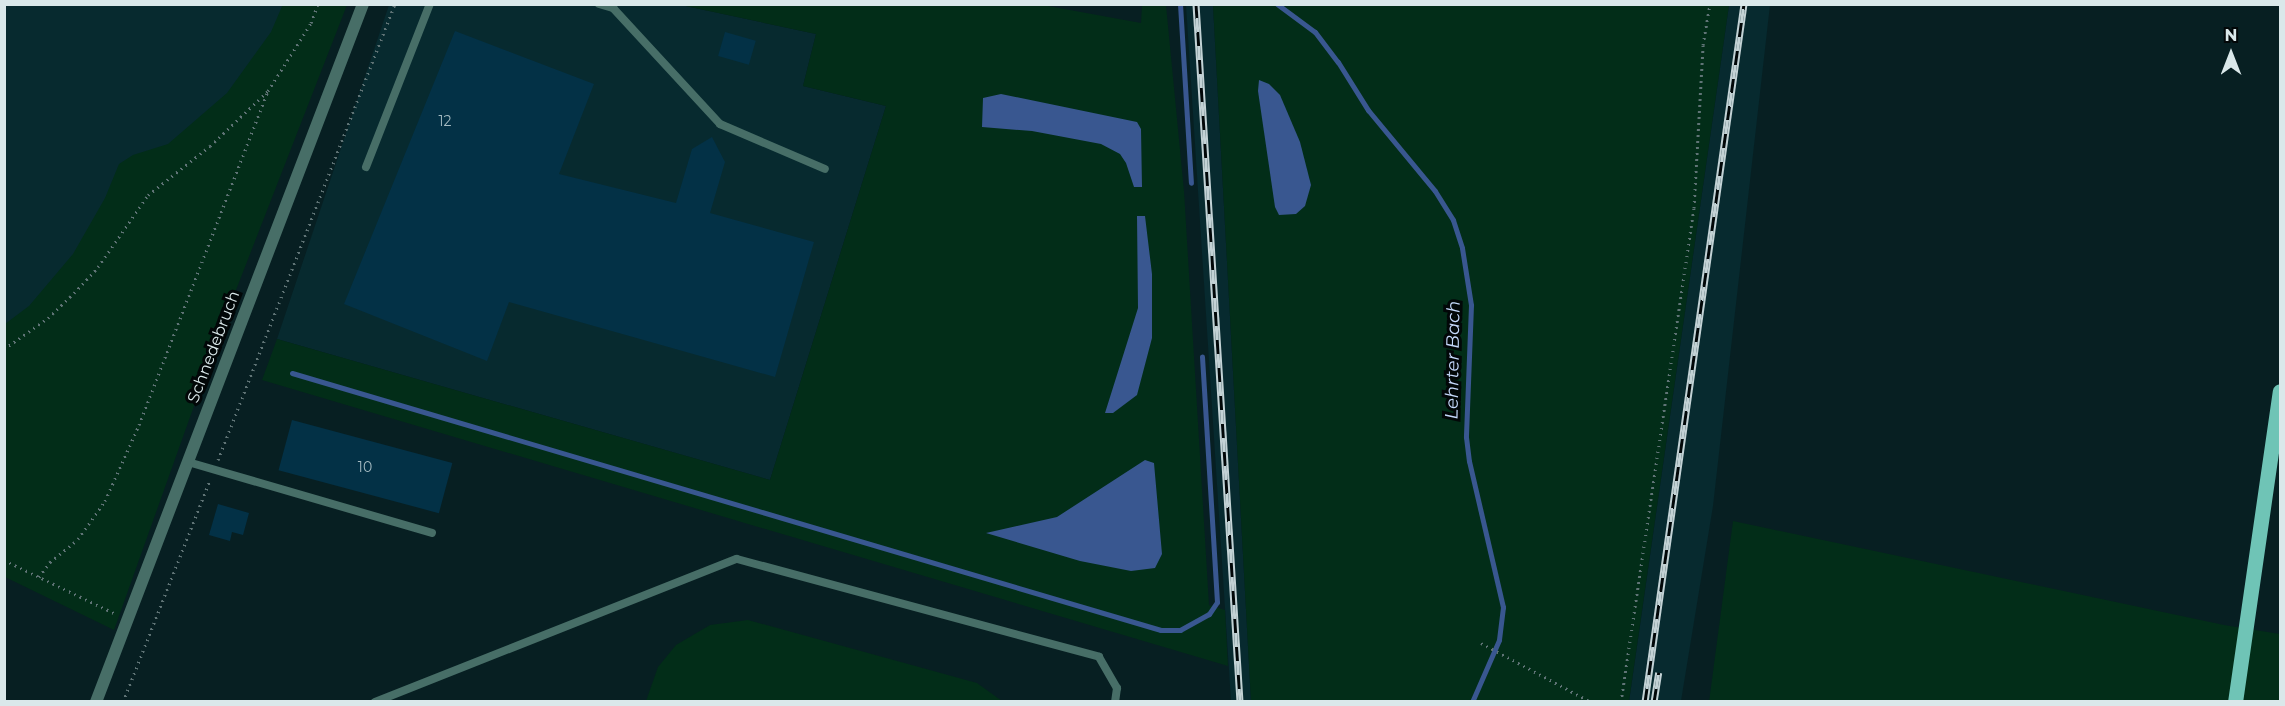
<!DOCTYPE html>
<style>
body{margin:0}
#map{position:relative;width:2285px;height:706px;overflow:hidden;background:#071f22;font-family:Montserrat,sans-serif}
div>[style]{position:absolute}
.built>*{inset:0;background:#072a2f}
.green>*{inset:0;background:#022d18}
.water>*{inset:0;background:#395790}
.stream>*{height:5px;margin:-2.5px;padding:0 2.5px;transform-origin:2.5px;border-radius:2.5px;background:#395790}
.building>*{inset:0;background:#033146;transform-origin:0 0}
.path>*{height:3px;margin-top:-1.5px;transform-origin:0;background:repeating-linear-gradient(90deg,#607476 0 1.5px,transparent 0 6px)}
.lane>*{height:8px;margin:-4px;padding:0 4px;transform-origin:4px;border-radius:4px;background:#476e67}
.street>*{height:12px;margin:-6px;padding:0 6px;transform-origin:6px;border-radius:6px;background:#476e67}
.primary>*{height:15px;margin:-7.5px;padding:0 7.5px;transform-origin:7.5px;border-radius:7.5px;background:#6fc4b6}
.rail>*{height:7px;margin-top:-3.5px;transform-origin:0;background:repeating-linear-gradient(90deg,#020708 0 14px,#c3d2d5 0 28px);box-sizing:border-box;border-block:2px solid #c3d2d5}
span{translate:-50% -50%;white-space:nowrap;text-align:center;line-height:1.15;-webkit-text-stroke:6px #020708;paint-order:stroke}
.number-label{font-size:14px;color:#a4bac1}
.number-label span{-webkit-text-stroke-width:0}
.street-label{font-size:16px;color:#dae8ea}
.water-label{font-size:18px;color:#c5d9fb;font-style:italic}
.frame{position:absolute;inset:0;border:6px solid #dae8ea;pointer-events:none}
.north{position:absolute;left:2201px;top:24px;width:60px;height:60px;-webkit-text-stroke:4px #020708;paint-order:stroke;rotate:0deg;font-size:16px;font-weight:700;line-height:24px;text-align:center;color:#dae8ea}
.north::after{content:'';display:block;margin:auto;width:21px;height:27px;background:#dae8ea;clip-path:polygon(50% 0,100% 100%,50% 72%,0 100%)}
</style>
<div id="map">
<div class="built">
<i style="clip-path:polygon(4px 5px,328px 5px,5px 572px)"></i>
<i style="clip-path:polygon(389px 5px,681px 5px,816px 34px,803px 86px,886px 106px,770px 480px,277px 339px)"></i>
<i style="clip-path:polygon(1186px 5px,1213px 5px,1251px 701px,1231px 701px)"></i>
<i style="clip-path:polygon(1729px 5px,1770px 5px,1713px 506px,1681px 701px,1629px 702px)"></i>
</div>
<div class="green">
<i style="clip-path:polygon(283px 4px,347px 5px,229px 308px,114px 630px,5px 577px,5px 324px,29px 306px,73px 254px,105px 198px,119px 164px,133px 155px,168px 144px,227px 93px,271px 32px)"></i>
<i style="clip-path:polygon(1037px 4px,1141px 23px,1142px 5px,1166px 5px,1184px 191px,1209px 605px,1225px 610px,1228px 666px,262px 380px,277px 339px,770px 480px,886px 106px,803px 86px,816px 34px,681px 5px)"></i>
<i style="clip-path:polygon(1213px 5px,1729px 5px,1629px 701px,1251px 701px)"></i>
<i style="clip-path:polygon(1733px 521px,2224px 625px,2280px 634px,2280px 701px,1709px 702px)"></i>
<i style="clip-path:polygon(748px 620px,977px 683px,1002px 701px,646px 701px,658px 667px,676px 645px,710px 625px)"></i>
</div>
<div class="water">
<i style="clip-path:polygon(1259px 80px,1269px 84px,1280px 95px,1300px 142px,1311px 185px,1305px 206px,1296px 214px,1279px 215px,1275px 207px,1258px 91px)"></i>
<i style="clip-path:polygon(1001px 94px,1137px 122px,1141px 129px,1142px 187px,1134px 187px,1126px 163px,1120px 154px,1101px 144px,1032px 131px,982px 127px,983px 98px)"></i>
<i style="clip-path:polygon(1137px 216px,1145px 216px,1152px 274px,1152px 338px,1137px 395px,1113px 413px,1105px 413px,1138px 308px)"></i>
<i style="clip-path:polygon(1145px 460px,1154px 463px,1162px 554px,1155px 568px,1131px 571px,1080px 561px,986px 533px,1057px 517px)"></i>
</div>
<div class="stream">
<i style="left:1180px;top:4px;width:179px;rotate:86.5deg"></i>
<i style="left:1277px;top:4px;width:47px;rotate:36.4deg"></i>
<i style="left:1315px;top:32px;width:38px;rotate:53deg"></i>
<i style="left:1338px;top:62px;width:57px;rotate:58deg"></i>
<i style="left:1368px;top:110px;width:105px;rotate:50.4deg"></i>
<i style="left:1435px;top:191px;width:34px;rotate:58deg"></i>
<i style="left:1453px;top:220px;width:29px;rotate:72deg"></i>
<i style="left:1462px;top:248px;width:58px;rotate:81deg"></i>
<i style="left:1471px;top:305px;width:132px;rotate:92.2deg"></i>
<i style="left:1466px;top:437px;width:24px;rotate:83deg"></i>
<i style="left:1469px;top:461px;width:150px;rotate:76.9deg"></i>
<i style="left:1503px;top:607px;width:33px;rotate:97deg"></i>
<i style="left:1499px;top:640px;width:68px;rotate:113.5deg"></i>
<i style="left:292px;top:373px;width:906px;rotate:16.48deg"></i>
<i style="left:1161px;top:630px;width:19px"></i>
<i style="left:1180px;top:630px;width:33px;rotate:-29deg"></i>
<i style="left:1209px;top:614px;width:14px;rotate:-56deg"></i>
<i style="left:1217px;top:602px;width:246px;rotate:-93.5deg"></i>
</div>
<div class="building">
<i style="clip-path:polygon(455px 31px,594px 84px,559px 174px,676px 203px,692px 149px,712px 137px,725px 162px,710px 213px,814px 242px,775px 377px,509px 302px,487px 361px,344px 304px)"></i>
<i style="left:725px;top:32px;width:32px;height:25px;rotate:16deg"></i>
<i style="left:292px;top:420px;width:166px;height:52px;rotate:15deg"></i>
<i style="clip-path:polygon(218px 504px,249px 513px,243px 535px,232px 532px,230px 541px,209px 535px)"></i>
</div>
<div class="path">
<i style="left:4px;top:349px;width:54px;rotate:-35.2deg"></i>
<i style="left:48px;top:318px;width:36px;rotate:-44deg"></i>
<i style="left:74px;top:293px;width:35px;rotate:-47deg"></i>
<i style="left:98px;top:267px;width:88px;rotate:-55.2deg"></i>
<i style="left:148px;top:195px;width:79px;rotate:-38.3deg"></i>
<i style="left:210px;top:146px;width:80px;rotate:-43.5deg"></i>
<i style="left:268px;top:91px;width:80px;rotate:-57.7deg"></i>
<i style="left:311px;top:23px;width:20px;rotate:-70deg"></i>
<i style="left:218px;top:460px;width:489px;rotate:-68.8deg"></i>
<i style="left:4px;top:560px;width:124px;rotate:25.7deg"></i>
<i style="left:39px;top:577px;width:19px;rotate:-54deg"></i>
<i style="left:50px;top:562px;width:36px;rotate:-39deg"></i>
<i style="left:78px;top:539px;width:47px;rotate:-54.6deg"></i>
<i style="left:105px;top:501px;width:83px;rotate:-65.9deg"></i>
<i style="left:139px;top:425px;width:358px;rotate:-68.9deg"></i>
<i style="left:1481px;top:643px;width:125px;rotate:28.2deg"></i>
<i style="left:123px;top:702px;width:238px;rotate:-68.6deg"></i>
<i style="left:1621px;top:702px;width:499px;rotate:-81.6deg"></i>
<i style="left:1694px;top:208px;width:163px;rotate:-86.8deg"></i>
<i style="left:1703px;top:45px;width:42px;rotate:-80.3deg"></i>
</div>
<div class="lane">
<i style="left:599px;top:4px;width:15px;rotate:16deg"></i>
<i style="left:613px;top:8px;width:158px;rotate:47.3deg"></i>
<i style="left:720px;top:124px;width:114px;rotate:23.2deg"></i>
<i style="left:366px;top:167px;width:175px;rotate:-68.6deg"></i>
<i style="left:188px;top:462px;width:254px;rotate:16.2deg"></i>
<i style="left:375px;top:702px;width:389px;rotate:-21.6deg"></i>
<i style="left:737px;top:559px;width:375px;rotate:15.1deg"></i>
<i style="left:1099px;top:657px;width:36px;rotate:60deg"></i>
<i style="left:1117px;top:688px;width:14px;rotate:98deg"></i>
</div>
<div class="street">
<i style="left:96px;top:702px;width:747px;rotate:-69.07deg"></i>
</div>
<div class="primary">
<i style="left:2235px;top:702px;width:314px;rotate:-81.8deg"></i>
</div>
<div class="rail">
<i style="left:1196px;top:4px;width:699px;rotate:86.39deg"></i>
<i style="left:1645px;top:702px;width:705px;rotate:-81.93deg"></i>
<i style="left:1654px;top:702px;width:30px;rotate:-81deg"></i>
</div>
<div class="number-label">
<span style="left:445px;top:121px">12</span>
<span style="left:365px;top:467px">10</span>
</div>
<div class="street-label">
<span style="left:214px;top:347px;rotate:-69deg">Schnedebruch</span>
</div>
<div class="water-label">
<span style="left:1453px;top:360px;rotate:-89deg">Lehrter Bach</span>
</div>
<div class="frame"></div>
<div class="north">N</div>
</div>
